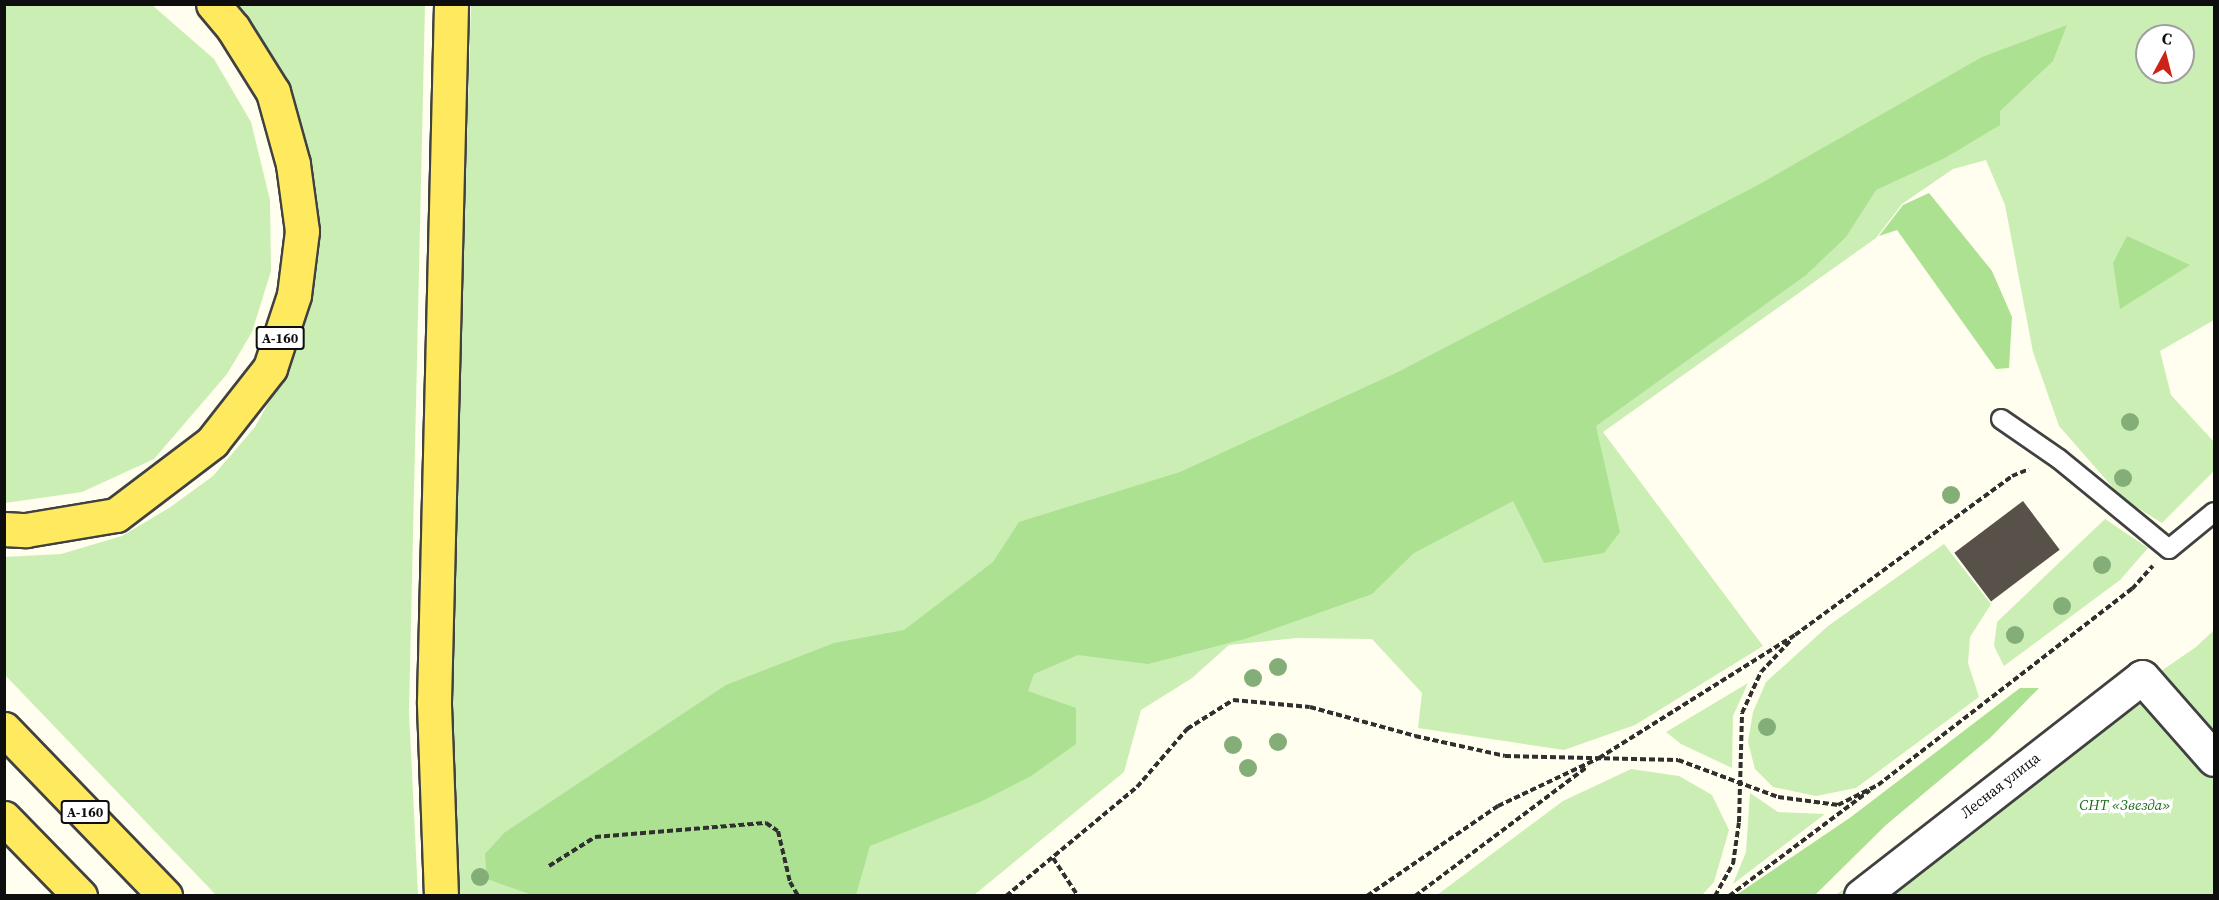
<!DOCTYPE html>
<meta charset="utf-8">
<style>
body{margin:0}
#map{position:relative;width:2219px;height:900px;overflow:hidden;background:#fffeef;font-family:"Source Serif 4",serif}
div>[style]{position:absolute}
.green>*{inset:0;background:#cbeeb4}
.forest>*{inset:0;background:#ace191}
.building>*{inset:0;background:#585149;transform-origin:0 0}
.path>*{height:4px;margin-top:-2px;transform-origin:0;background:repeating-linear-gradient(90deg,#303030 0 6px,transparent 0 9px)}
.roads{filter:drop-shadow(2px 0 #414141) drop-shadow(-2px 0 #414141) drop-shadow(0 2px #414141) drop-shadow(0 -2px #414141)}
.service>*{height:18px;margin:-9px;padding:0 9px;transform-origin:9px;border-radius:9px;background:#fff}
.minor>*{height:33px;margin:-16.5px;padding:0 16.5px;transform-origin:16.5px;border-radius:16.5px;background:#fff}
.primary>*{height:33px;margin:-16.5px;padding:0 16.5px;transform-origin:16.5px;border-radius:16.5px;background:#ffea5f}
.trees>*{width:18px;height:18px;margin:-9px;border-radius:50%;background:#84ae78}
span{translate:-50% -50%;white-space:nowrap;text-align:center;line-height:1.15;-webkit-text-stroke:6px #fff;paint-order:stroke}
.shield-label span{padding:2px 4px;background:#fff;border:2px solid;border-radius:4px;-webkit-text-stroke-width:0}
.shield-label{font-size:14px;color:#0e0e0e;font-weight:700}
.street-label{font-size:15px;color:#0e0e0e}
.park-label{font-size:15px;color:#1f6d17;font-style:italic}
.frame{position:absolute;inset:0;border:6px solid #0e0e0e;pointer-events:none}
.north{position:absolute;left:2135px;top:24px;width:60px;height:60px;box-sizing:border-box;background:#fff;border:2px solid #9f9f9f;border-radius:50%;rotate:7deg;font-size:16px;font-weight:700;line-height:24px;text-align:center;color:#0e0e0e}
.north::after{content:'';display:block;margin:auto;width:21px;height:27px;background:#cd2317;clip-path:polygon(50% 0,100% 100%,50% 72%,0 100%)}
</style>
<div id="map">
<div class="green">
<i style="clip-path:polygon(4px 5px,152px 5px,214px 59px,251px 122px,270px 200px,271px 271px,252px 332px,227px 374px,154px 459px,82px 492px,5px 503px)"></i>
<i style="clip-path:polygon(226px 5px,425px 5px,409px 712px,418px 895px,216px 895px,5px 675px,4px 557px,61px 554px,122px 536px,169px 508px,213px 476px,255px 427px,283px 376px,316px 264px,314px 205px)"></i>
<i style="clip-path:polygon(evenodd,471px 5px,2214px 5px,2214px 320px,2160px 351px,2171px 395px,2214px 442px,2214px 471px,2162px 523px,2123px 499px,2059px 426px,2033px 352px,2005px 205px,1986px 160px,1953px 169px,1902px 204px,1876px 238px,1603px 432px,1763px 646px,1635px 725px,1564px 750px,1418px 728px,1422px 693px,1372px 639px,1296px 638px,1229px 645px,1192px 678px,1141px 710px,1124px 772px,974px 895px,453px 896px,448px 774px,471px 5px,2147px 36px,2183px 36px,2183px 72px,2147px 72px,2147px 36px)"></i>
<i style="clip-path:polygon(2105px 519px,2148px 548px,2120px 580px,2004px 666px,1994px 646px,1997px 622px)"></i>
<i style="clip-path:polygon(1944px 544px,1991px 604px,1970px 637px,1968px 663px,1979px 697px,1856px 788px,1816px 796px,1773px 787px,1755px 769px,1748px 742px,1753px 712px,1766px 682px,1828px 626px)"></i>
<i style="clip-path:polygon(2214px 630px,2214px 895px,1834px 896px,2196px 647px)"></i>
<i style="clip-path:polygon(1748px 683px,1733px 716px,1732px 768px,1681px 744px,1666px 732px)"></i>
<i style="clip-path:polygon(1631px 769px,1679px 776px,1712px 795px,1729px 830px,1714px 882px,1702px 895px,1437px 895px,1563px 801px)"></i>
<i style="clip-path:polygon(1750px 793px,1778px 812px,1825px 814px,1733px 884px,1746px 852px)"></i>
</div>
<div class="forest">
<i style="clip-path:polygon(2067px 25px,2053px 61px,2000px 111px,2000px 125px,1945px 158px,1876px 190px,1846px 237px,1806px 275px,1596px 426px,1620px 532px,1604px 553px,1544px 563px,1513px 501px,1414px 553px,1372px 594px,1248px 638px,1148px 664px,1078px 655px,1034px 674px,1028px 691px,1076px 708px,1076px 744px,1031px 776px,980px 802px,870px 846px,856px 895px,535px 896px,487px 879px,485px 854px,504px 833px,726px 685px,834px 643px,904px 630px,993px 562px,1019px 522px,1180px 472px,1398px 372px,1758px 185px,1982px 57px)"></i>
<i style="clip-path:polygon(1929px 193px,1992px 271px,2012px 317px,2009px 368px,1996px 369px,1897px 230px,1879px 236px,1903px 205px)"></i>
<i style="clip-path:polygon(2127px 236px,2190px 265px,2120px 309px,2113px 263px)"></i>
<i style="clip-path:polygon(2020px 688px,2039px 688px,1990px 738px,1886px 825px,1815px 895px,1736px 895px,1851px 817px)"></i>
</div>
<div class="building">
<i style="left:2023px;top:501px;width:61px;height:86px;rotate:53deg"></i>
</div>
<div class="path">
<i style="left:1053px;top:858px;width:45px;rotate:56.7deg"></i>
<i style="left:549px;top:866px;width:54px;rotate:-32.2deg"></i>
<i style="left:595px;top:837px;width:172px;rotate:-4.7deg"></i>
<i style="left:766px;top:823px;width:14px;rotate:34deg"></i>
<i style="left:778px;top:831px;width:52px;rotate:76.8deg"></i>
<i style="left:790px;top:882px;width:16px;rotate:60deg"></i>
<i style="left:1006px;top:896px;width:170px;rotate:-39.8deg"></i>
<i style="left:1137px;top:787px;width:77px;rotate:-49.2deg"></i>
<i style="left:1187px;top:729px;width:54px;rotate:-32.2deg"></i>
<i style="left:1233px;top:700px;width:77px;rotate:5.2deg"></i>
<i style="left:1310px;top:707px;width:109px;rotate:15.4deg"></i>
<i style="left:1415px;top:736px;width:92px;rotate:12.5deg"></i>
<i style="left:1505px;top:756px;width:173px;rotate:1.3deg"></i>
<i style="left:1678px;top:760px;width:107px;rotate:20.3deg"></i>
<i style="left:1778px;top:797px;width:61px;rotate:7.6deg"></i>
<i style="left:1838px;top:805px;width:45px;rotate:-26.6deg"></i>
<i style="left:1878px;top:785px;width:321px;rotate:-37.7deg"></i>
<i style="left:2132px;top:589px;width:31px;rotate:-48deg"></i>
<i style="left:1367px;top:896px;width:159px;rotate:-34.5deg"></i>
<i style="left:1498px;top:806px;width:112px;rotate:-25.4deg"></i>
<i style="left:1599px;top:758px;width:231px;rotate:-32.1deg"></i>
<i style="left:1795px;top:635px;width:269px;rotate:-36.2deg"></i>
<i style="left:2012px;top:476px;width:18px;rotate:-22deg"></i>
<i style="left:1415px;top:896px;width:216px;rotate:-36.9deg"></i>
<i style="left:1715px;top:896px;width:37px;rotate:-61deg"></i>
<i style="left:1733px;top:864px;width:42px;rotate:-81.9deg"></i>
<i style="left:1739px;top:822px;width:109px;rotate:-88.4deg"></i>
<i style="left:1742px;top:713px;width:45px;rotate:-65.1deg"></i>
<i style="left:1761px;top:672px;width:45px;rotate:-46.8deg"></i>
<i style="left:1729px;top:896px;width:176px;rotate:-36.9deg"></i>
</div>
<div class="roads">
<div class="service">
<i style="left:2001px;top:419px;width:70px;rotate:34.6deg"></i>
<i style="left:2059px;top:459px;width:142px;rotate:39.3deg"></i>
<i style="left:2169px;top:549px;width:58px;rotate:-39.4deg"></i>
</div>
<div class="minor">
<i style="left:1861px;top:896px;width:356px;rotate:-37.9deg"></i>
<i style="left:2142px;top:677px;width:109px;rotate:48.7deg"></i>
</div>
<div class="primary">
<i style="left:4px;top:529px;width:22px;rotate:3deg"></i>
<i style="left:26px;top:530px;width:91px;rotate:-9.5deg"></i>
<i style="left:116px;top:515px;width:121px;rotate:-37.2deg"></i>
<i style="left:212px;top:442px;width:94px;rotate:-51.9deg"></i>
<i style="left:270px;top:368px;width:77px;rotate:-71.8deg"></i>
<i style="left:294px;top:295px;width:64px;rotate:-82.9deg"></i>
<i style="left:302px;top:231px;width:68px;rotate:-97.7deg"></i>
<i style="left:293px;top:164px;width:75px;rotate:-105.5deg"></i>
<i style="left:273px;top:92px;width:75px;rotate:-122deg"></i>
<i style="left:233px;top:28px;width:31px;rotate:-130deg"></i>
<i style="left:4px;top:729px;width:232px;rotate:46deg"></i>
<i style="left:4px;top:818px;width:109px;rotate:45.7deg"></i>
<i style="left:441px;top:896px;width:195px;rotate:-92.1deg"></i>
<i style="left:434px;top:701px;width:697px;rotate:-88.6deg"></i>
</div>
</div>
<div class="trees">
<i style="left:2130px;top:422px"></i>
<i style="left:2123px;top:478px"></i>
<i style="left:1951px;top:495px"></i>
<i style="left:2102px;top:565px"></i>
<i style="left:2062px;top:606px"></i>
<i style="left:2015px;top:635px"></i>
<i style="left:1278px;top:667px"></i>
<i style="left:1253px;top:678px"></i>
<i style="left:1767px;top:727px"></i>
<i style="left:1278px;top:742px"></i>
<i style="left:1233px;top:745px"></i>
<i style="left:1248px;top:768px"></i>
<i style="left:480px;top:877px"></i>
</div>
<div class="shield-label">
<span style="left:280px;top:338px">А-160</span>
<span style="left:85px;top:812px">А-160</span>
</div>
<div class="street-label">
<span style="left:2000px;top:785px;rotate:-38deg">Лесная улица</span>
</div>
<div class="park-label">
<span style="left:2125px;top:805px">СНТ «Звезда»</span>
</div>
<div class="frame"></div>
<div class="north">С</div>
</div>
